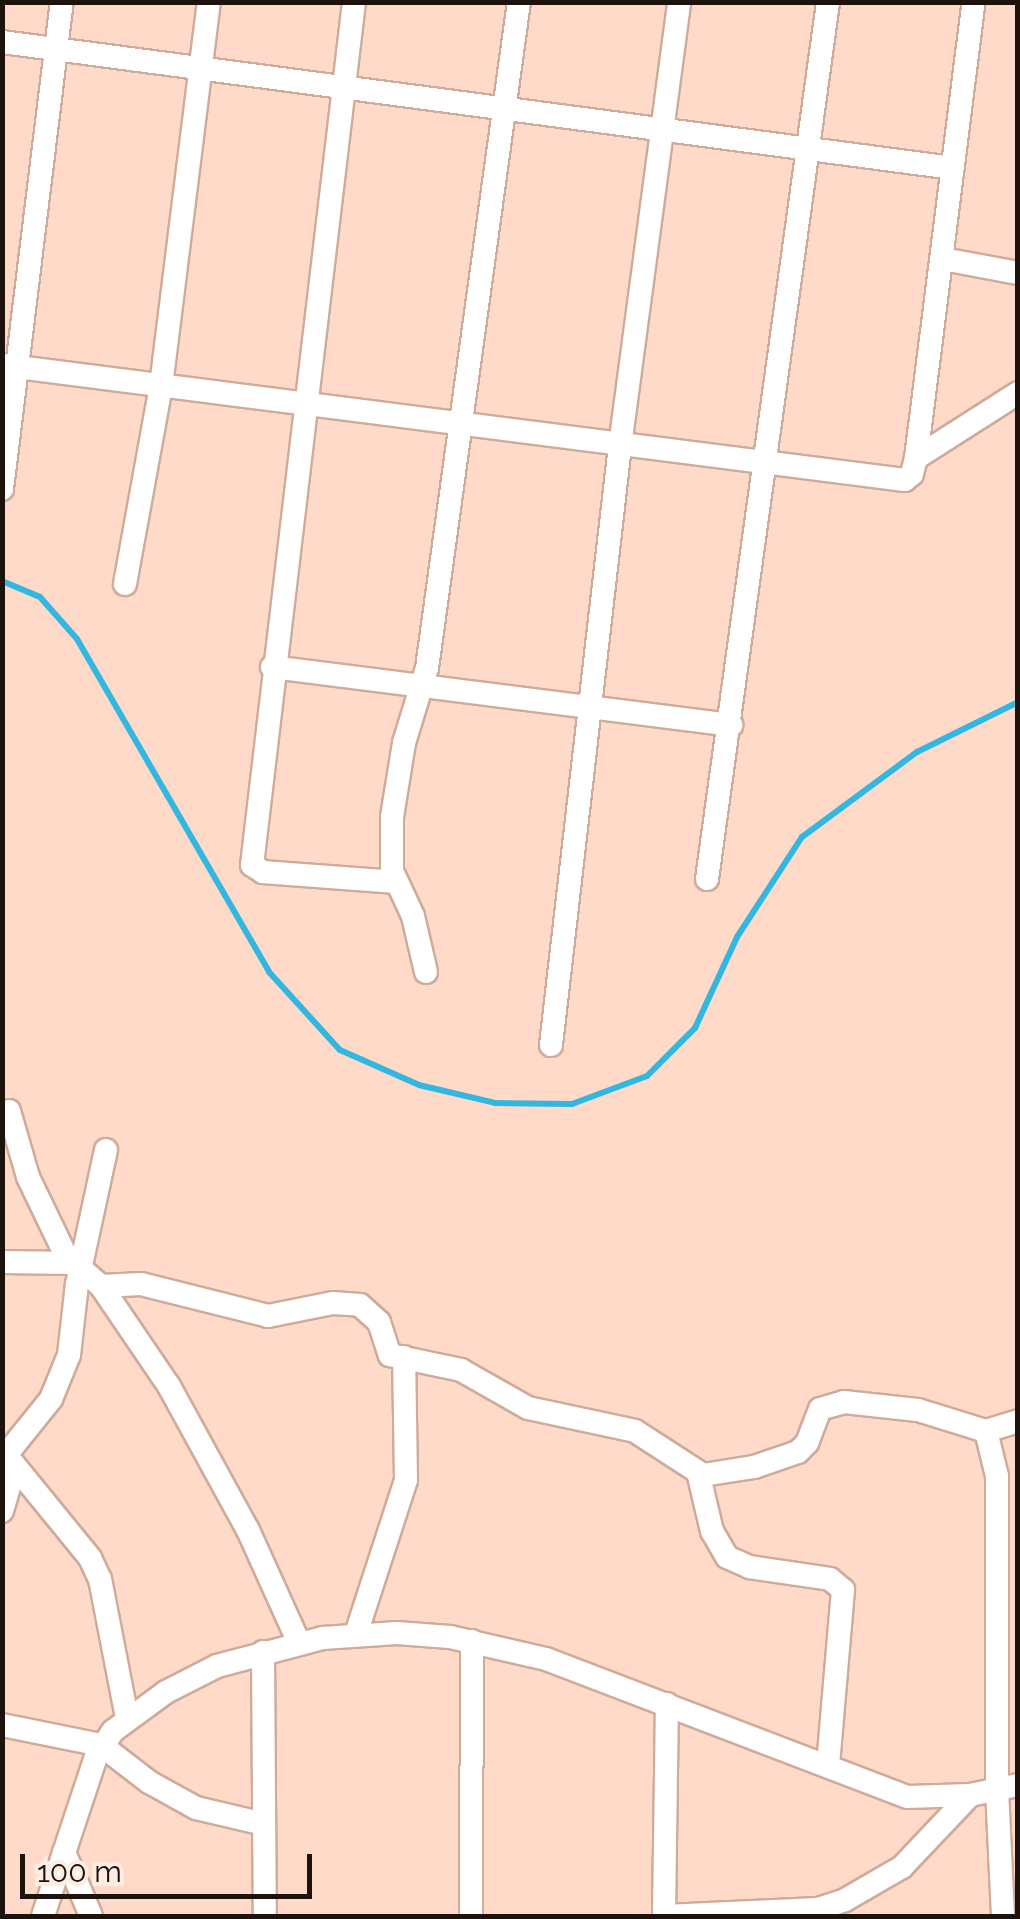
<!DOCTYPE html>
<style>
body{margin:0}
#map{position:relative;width:1020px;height:1919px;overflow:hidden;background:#ffdac9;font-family:Raleway,sans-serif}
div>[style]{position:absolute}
.stream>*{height:6px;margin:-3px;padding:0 3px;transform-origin:3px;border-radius:3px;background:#31b7e0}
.roads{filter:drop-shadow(2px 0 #ceab9a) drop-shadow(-2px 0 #ceab9a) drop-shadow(0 2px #ceab9a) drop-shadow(0 -2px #ceab9a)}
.minor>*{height:22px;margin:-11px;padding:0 11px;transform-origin:11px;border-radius:11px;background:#fff}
span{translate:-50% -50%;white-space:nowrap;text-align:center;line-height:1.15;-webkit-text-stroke:10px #fcede5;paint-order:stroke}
.frame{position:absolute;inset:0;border:5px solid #1e120c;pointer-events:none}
.scale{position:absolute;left:20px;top:1854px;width:292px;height:45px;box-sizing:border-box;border:5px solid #1e120c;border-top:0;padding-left:12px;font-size:30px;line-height:35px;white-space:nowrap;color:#1e120c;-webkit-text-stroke:8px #fcede5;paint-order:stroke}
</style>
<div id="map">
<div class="stream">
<i style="left:2px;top:581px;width:41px;rotate:22.8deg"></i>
<i style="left:40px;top:597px;width:56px;rotate:48.6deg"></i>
<i style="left:77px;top:639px;width:384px;rotate:60deg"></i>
<i style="left:269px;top:972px;width:105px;rotate:47.7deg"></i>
<i style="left:340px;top:1050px;width:86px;rotate:23.9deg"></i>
<i style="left:419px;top:1085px;width:78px;rotate:13.3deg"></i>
<i style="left:495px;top:1103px;width:77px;rotate:0.7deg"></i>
<i style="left:572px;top:1104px;width:80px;rotate:-20.5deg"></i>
<i style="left:647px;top:1076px;width:68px;rotate:-45deg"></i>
<i style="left:695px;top:1028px;width:100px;rotate:-65.2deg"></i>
<i style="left:737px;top:937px;width:119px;rotate:-57deg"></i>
<i style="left:802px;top:837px;width:143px;rotate:-36.5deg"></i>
<i style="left:917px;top:752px;width:113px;rotate:-26.3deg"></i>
</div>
<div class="roads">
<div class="minor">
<i style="left:354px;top:2px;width:869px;rotate:96.74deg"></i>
<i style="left:252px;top:865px;width:13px;rotate:32deg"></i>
<i style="left:263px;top:872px;width:133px;rotate:4.3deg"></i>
<i style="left:2px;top:42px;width:959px;rotate:7.55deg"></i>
<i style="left:943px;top:259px;width:76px;rotate:10.6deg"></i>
<i style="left:2px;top:365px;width:910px;rotate:7.26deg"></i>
<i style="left:905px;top:480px;width:9px;rotate:-41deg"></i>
<i style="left:912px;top:474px;width:16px;rotate:-76deg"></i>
<i style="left:916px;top:458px;width:460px;rotate:-82.8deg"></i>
<i style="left:916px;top:458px;width:121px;rotate:-32.5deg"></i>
<i style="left:2px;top:489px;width:491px;rotate:-83deg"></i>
<i style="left:125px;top:584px;width:201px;rotate:-79.7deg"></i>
<i style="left:161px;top:386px;width:387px;rotate:-82.9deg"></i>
<i style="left:272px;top:667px;width:463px;rotate:7.2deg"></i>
<i style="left:707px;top:879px;width:885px;rotate:-82.14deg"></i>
<i style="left:426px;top:972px;width:57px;rotate:-103.1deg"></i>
<i style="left:413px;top:916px;width:50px;rotate:-115deg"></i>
<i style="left:392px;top:871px;width:54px;rotate:-90deg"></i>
<i style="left:392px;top:817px;width:75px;rotate:-80.8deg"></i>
<i style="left:404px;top:743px;width:78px;rotate:-73deg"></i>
<i style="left:427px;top:668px;width:672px;rotate:-82.14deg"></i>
<i style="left:551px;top:1045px;width:603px;rotate:-83.43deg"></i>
<i style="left:620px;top:446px;width:448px;rotate:-82.4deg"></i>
<i style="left:9px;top:1111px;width:69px;rotate:73.9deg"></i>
<i style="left:28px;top:1177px;width:88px;rotate:64.3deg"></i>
<i style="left:66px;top:1256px;width:46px;rotate:40.6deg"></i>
<i style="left:101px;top:1286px;width:121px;rotate:55.8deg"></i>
<i style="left:169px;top:1386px;width:164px;rotate:61.3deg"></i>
<i style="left:248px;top:1530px;width:124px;rotate:65.7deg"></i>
<i style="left:2px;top:1262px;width:70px;rotate:0.8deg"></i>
<i style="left:101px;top:1286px;width:40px;rotate:-2.9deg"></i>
<i style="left:141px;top:1284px;width:131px;rotate:14.1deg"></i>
<i style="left:268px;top:1316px;width:66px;rotate:-11.3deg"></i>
<i style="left:333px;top:1303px;width:27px;rotate:4deg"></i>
<i style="left:360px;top:1305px;width:25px;rotate:42deg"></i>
<i style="left:379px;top:1322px;width:35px;rotate:72deg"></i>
<i style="left:390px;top:1355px;width:73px;rotate:11.9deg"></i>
<i style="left:461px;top:1370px;width:77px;rotate:29.6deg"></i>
<i style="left:528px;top:1408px;width:109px;rotate:12.1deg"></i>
<i style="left:635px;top:1431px;width:81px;rotate:32.9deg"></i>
<i style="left:703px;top:1475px;width:52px;rotate:-8.9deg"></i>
<i style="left:754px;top:1467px;width:46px;rotate:-18.8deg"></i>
<i style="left:798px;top:1452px;width:13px;rotate:-45deg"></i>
<i style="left:807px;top:1443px;width:36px;rotate:-69deg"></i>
<i style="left:820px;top:1409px;width:25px;rotate:-16deg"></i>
<i style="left:844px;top:1402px;width:74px;rotate:6.2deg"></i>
<i style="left:918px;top:1410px;width:71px;rotate:17.2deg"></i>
<i style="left:986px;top:1431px;width:34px;rotate:-17deg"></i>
<i style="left:986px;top:1431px;width:46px;rotate:76.3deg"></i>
<i style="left:997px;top:1476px;width:313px;rotate:90deg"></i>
<i style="left:997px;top:1789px;width:127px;rotate:87.3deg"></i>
<i style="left:2px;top:1450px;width:139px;rotate:50.8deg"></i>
<i style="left:90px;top:1558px;width:23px;rotate:65deg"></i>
<i style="left:100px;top:1579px;width:142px;rotate:79deg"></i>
<i style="left:6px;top:1455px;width:72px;rotate:-51.2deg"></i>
<i style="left:51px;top:1399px;width:48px;rotate:-67.8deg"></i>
<i style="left:69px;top:1355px;width:71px;rotate:-83.6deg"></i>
<i style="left:77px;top:1284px;width:137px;rotate:-77.8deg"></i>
<i style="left:698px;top:1472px;width:61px;rotate:76.7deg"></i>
<i style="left:712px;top:1531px;width:30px;rotate:60deg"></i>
<i style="left:727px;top:1557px;width:24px;rotate:24deg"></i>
<i style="left:749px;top:1567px;width:82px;rotate:8.4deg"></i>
<i style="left:830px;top:1579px;width:17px;rotate:40deg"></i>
<i style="left:843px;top:1590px;width:177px;rotate:94.9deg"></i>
<i style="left:2px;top:1511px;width:46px;rotate:-73.5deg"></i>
<i style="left:356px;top:1634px;width:162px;rotate:-72deg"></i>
<i style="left:406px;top:1480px;width:123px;rotate:-90.9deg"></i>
<i style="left:263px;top:1652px;width:264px;rotate:89.6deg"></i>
<i style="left:2px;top:1725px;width:101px;rotate:11.4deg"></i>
<i style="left:101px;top:1745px;width:61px;rotate:37.6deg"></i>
<i style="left:149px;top:1782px;width:54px;rotate:29deg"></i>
<i style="left:196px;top:1808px;width:70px;rotate:13.2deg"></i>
<i style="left:64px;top:1852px;width:69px;rotate:67.1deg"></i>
<i style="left:43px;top:1916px;width:168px;rotate:-71.6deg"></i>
<i style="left:96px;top:1757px;width:31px;rotate:-57deg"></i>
<i style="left:113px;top:1731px;width:66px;rotate:-36.3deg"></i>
<i style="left:166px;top:1692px;width:57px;rotate:-27deg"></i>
<i style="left:217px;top:1666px;width:110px;rotate:-14.8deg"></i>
<i style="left:323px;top:1638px;width:74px;rotate:-3.9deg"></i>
<i style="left:397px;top:1633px;width:53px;rotate:4.3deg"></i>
<i style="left:450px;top:1637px;width:98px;rotate:12.9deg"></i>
<i style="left:546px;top:1659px;width:386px;rotate:20.9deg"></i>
<i style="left:907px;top:1797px;width:63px;rotate:-1.8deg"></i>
<i style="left:970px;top:1795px;width:49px;rotate:-11.8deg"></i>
<i style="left:471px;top:1916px;width:275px;rotate:-89.8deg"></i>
<i style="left:664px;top:1916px;width:154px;rotate:-2.6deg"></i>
<i style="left:818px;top:1909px;width:28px;rotate:-18deg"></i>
<i style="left:845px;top:1900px;width:66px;rotate:-30.1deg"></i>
<i style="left:902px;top:1867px;width:99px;rotate:-46.6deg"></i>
<i style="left:664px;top:1916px;width:212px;rotate:-89.2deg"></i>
</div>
</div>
<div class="frame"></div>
<div class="scale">100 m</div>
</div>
